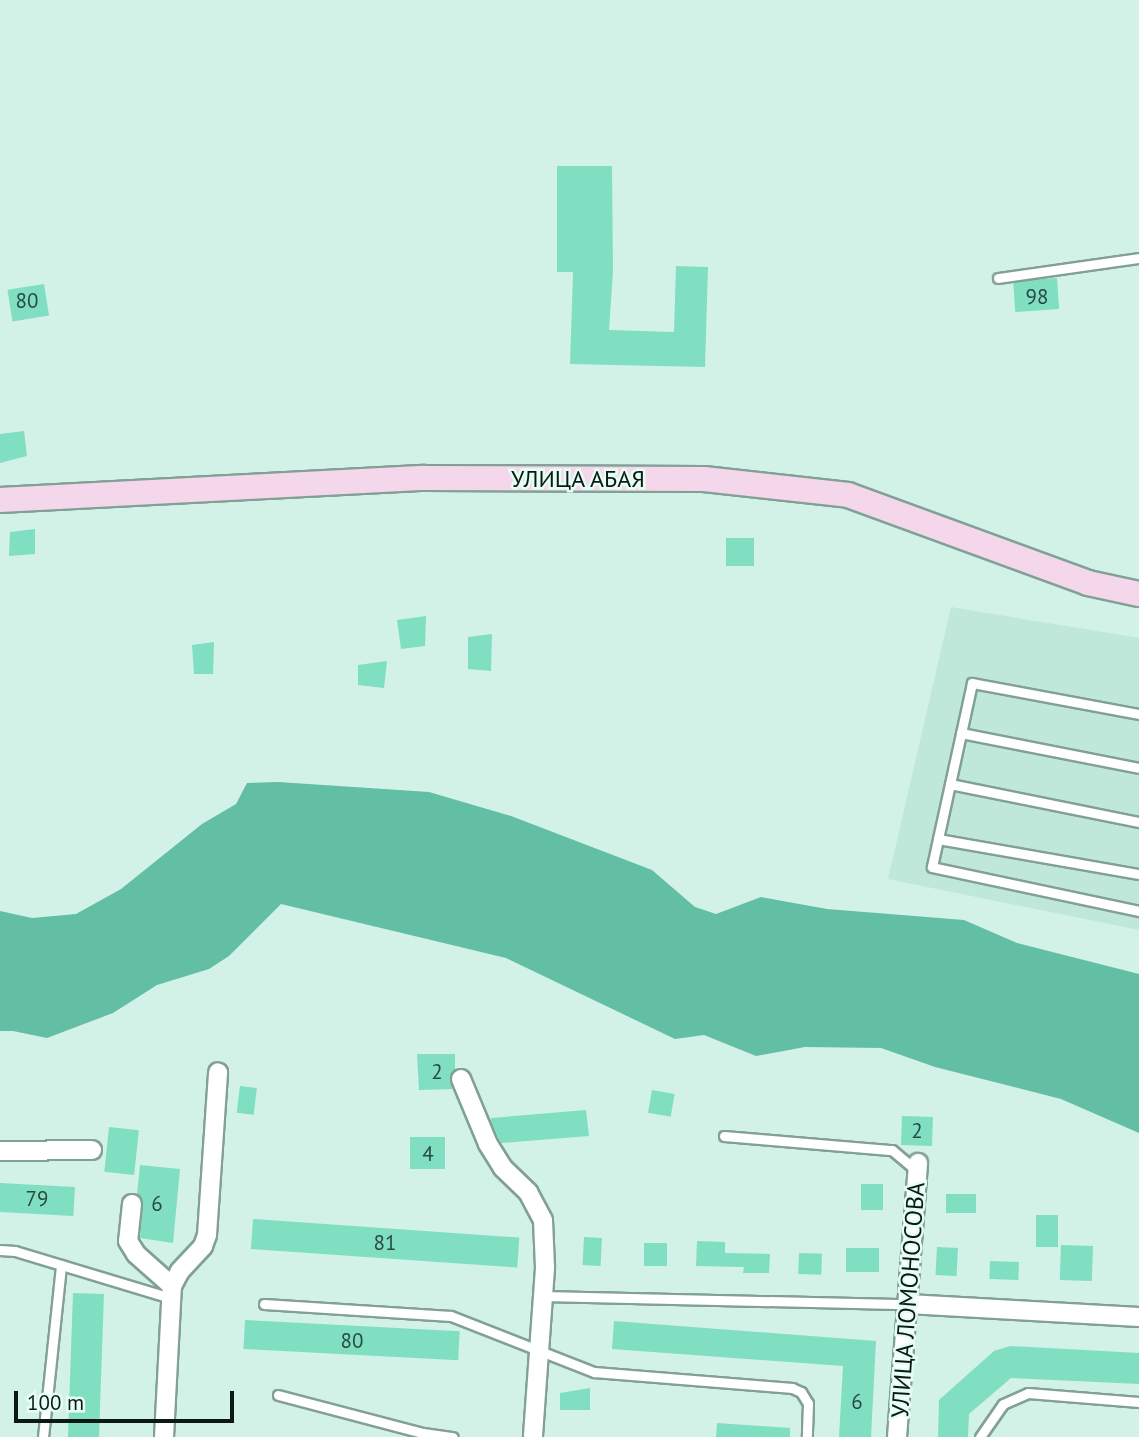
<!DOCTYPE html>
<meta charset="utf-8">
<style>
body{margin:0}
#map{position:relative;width:1139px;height:1437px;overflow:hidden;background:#d2f2e7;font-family:"PT Sans",sans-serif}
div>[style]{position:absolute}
.built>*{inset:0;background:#bfe8da}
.water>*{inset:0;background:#62bfa4}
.building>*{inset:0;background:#80dec1;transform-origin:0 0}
.roads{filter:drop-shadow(2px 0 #82a096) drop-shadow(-2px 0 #82a096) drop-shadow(0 2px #82a096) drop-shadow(0 -2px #82a096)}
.lane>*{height:9px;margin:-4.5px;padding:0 4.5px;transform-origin:4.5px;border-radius:4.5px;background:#fff}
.street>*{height:18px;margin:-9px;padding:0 9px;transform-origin:9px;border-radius:9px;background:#fff}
.secondary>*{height:24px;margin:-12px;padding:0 12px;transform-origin:12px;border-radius:12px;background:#f5d7ec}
span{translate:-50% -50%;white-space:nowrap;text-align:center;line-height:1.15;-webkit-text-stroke:5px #e4fef4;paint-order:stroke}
.number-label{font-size:21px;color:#294a3f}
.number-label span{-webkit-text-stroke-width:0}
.street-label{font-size:24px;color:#0c1814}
.scale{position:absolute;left:14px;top:1391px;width:220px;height:32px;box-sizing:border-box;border:4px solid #0c1814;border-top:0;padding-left:9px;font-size:21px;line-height:24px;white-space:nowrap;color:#0c1814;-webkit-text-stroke:5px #e4fef4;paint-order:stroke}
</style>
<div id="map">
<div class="built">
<i style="clip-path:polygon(951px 607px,1139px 638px,1139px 930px,888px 879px)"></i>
</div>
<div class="water">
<i style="clip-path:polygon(278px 782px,429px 792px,511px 816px,652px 870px,695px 907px,716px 914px,761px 897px,827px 909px,964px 920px,1017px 943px,1139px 974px,1139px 1133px,1061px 1099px,935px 1067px,881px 1048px,805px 1047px,756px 1056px,704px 1035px,675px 1039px,506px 958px,281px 904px,229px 956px,209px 969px,157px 985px,113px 1013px,47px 1038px,13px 1031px,0 1031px,0 911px,32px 918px,76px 914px,121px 889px,202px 824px,236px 804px,247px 783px)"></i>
</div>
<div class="building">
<i style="clip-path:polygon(557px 166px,612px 166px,613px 272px,609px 330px,674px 332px,676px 266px,708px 267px,705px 367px,570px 364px,573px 272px,557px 272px)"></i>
<i style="left:1057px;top:278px;width:31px;height:44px;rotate:86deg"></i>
<i style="left:44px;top:284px;width:32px;height:37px;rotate:81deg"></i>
<i style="clip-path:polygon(24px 431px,27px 456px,0 463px,0 434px)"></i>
<i style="clip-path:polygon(35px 529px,35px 554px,9px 556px,10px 532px)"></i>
<i style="left:726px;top:538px;width:28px;height:28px"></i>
<i style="clip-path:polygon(426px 616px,425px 646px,401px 649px,397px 620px)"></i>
<i style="clip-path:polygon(492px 634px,491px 671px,468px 669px,468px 637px)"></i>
<i style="clip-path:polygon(214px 642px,213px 674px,194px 674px,192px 645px)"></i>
<i style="clip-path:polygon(387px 661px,384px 688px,358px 685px,358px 665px)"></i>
<i style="clip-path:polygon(417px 1054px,455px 1054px,455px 1069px,450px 1078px,453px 1089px,419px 1090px)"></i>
<i style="left:240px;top:1086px;width:17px;height:27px;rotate:7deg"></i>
<i style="left:652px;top:1090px;width:23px;height:23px;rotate:10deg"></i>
<i style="clip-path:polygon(586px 1110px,589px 1136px,501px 1143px,491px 1122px,491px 1118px)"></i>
<i style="left:902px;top:1116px;width:31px;height:29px;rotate:2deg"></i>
<i style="left:109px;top:1127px;width:30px;height:45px;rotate:6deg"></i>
<i style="left:445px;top:1137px;width:32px;height:35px;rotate:90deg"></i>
<i style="clip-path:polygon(140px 1165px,180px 1169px,173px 1243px,140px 1238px,143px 1205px,137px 1194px)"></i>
<i style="left:0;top:1183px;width:75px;height:29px;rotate:3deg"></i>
<i style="left:861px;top:1184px;width:22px;height:26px"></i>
<i style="left:946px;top:1194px;width:30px;height:19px"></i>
<i style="left:1036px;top:1215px;width:22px;height:32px"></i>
<i style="left:253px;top:1219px;width:267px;height:30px;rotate:4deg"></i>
<i style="left:584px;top:1237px;width:18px;height:28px;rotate:3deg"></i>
<i style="clip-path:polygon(697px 1241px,725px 1242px,725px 1253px,770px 1254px,769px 1273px,743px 1273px,744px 1267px,696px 1266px)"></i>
<i style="left:644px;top:1243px;width:23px;height:23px"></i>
<i style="left:1061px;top:1245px;width:32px;height:35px;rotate:2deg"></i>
<i style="left:937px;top:1247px;width:21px;height:28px;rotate:3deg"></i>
<i style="left:846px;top:1248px;width:33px;height:24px"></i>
<i style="left:799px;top:1253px;width:23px;height:21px;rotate:2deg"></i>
<i style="left:990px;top:1261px;width:29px;height:18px;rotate:2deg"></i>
<i style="left:73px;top:1293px;width:31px;height:144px;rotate:2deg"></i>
<i style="left:245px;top:1320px;width:215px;height:29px;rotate:3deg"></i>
<i style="clip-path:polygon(614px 1321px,876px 1341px,871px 1437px,839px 1437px,843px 1366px,612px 1349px)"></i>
<i style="clip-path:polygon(1010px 1346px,1139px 1353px,1139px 1384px,1011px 1378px,969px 1414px,968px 1437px,938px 1437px,939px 1400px,994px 1351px)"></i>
<i style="clip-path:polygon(590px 1388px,590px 1410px,560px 1410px,560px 1393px)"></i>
<i style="clip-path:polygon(717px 1423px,790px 1428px,790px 1437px,716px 1437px)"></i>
</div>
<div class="roads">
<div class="lane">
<i style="left:998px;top:278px;width:142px;rotate:-8.1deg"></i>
<i style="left:1139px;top:714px;width:170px;rotate:-169.5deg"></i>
<i style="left:972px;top:683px;width:188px;rotate:102.3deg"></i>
<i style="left:932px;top:867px;width:212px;rotate:12deg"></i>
<i style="left:961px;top:733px;width:181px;rotate:11.1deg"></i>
<i style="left:950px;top:784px;width:193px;rotate:11.4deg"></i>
<i style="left:938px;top:839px;width:204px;rotate:9.9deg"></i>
<i style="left:724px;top:1136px;width:169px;rotate:4.8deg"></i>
<i style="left:892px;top:1150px;width:33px;rotate:40deg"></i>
<i style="left:0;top:1250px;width:15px;rotate:4deg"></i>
<i style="left:15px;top:1251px;width:163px;rotate:16.8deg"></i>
<i style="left:543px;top:1296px;width:365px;rotate:1.3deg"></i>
<i style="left:264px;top:1304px;width:187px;rotate:3.7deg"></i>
<i style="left:451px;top:1316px;width:154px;rotate:21.4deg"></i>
<i style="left:594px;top:1372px;width:199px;rotate:4.6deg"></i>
<i style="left:792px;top:1388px;width:10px;rotate:24deg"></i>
<i style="left:801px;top:1392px;width:13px;rotate:58deg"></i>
<i style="left:808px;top:1403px;width:34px;rotate:92deg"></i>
<i style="left:278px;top:1395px;width:150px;rotate:14.7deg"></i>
<i style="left:423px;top:1433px;width:30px;rotate:8deg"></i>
<i style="left:43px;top:1437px;width:173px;rotate:-84deg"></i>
<i style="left:980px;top:1437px;width:40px;rotate:-55.1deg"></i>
<i style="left:1003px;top:1404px;width:27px;rotate:-24deg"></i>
<i style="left:1028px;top:1393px;width:111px;rotate:4.6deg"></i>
</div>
<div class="street">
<i style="left:461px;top:1079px;width:70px;rotate:67.4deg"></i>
<i style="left:488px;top:1144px;width:28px;rotate:58deg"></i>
<i style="left:503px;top:1168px;width:35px;rotate:44deg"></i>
<i style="left:528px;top:1192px;width:32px;rotate:62deg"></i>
<i style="left:543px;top:1220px;width:48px;rotate:87.6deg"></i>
<i style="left:545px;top:1268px;width:169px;rotate:94.1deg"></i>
<i style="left:0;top:1151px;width:92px;rotate:-0.6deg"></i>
<i style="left:132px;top:1204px;width:37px;rotate:96deg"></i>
<i style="left:128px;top:1241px;width:15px;rotate:58deg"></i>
<i style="left:136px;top:1254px;width:48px;rotate:41.6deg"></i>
<i style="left:908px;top:1304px;width:231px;rotate:3.2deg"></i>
<i style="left:164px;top:1437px;width:151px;rotate:-87deg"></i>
<i style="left:172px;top:1286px;width:17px;rotate:-62deg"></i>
<i style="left:180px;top:1271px;width:34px;rotate:-47deg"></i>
<i style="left:203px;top:1246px;width:12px;rotate:-70deg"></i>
<i style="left:207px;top:1235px;width:163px;rotate:-86.1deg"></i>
<i style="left:897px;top:1437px;width:275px;rotate:-85.6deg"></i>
</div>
<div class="secondary">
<i style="left:0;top:500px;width:425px;rotate:-3deg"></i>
<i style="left:424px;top:478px;width:280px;rotate:0.2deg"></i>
<i style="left:704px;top:479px;width:145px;rotate:6.3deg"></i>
<i style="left:848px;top:495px;width:256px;rotate:20.1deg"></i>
<i style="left:1088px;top:583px;width:52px;rotate:12.2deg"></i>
</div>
</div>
<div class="number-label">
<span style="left:1037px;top:297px">98</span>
<span style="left:27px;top:301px">80</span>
<span style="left:437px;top:1072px">2</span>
<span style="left:917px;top:1131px">2</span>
<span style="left:428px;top:1154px">4</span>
<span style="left:37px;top:1199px">79</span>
<span style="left:157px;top:1204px">6</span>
<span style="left:385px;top:1243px">81</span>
<span style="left:352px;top:1341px">80</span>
<span style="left:857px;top:1402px">6</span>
</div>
<div class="street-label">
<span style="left:578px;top:479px">УЛИЦА АБАЯ</span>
<span style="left:908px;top:1300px;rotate:-86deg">УЛИЦА ЛОМОНОСОВА</span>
</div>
<div class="scale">100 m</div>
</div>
